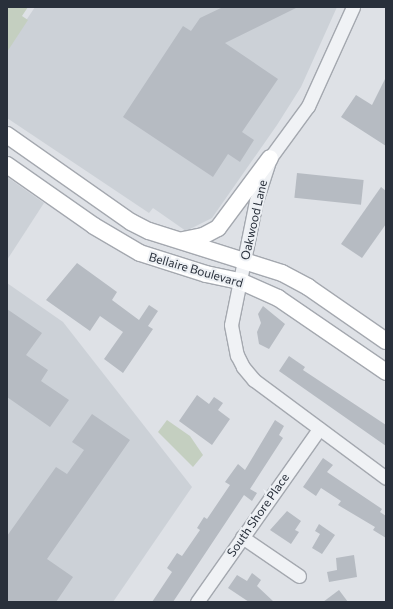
<!DOCTYPE html>
<style>
body{margin:0}
#map{position:relative;width:393px;height:609px;overflow:hidden;background:#dee1e6;font-family:Commissioner,sans-serif}
div>[style]{position:absolute}
.built>*{inset:0;background:#ccd1d7}
.green>*{inset:0;background:#c4cfc0}
.building>*{inset:0;background:#b6bbc2;transform-origin:0 0}
.roads{filter:drop-shadow(1px 0 #a4a8af) drop-shadow(-1px 0 #a4a8af) drop-shadow(0 1px #a4a8af) drop-shadow(0 -1px #a4a8af)}
.minor>*{height:13px;margin:-6.5px;padding:0 6.5px;transform-origin:6.5px;border-radius:6.5px;background:#f0f2f5}
.major>*{height:16px;margin:-8px;padding:0 8px;transform-origin:8px;border-radius:8px;background:#fff}
span{translate:-50% -50%;white-space:nowrap;text-align:center;line-height:1.15;-webkit-text-stroke:4px #edf0f4;paint-order:stroke}
.street-label{font-size:12px;color:#29303b}
.frame{position:absolute;inset:0;border:8px solid #29303b;pointer-events:none}
</style>
<div id="map">
<div class="built">
<i style="clip-path:polygon(35px 7px,337px 7px,301px 87px,277px 125px,212px 218px,186px 231px,153px 208px,149px 213px,7px 118px,7px 49px)"></i>
<i style="clip-path:polygon(7px 177px,44px 203px,7px 260px)"></i>
<i style="clip-path:polygon(7px 283px,63px 322px,192px 487px,113px 602px,7px 602px)"></i>
</div>
<div class="green">
<i style="clip-path:polygon(7px 7px,28px 7px,22px 16px,28px 20px,7px 52px)"></i>
<i style="clip-path:polygon(167px 420px,190px 436px,203px 455px,193px 467px,158px 432px)"></i>
</div>
<div class="building">
<i style="clip-path:polygon(223px 7px,298px 7px,225px 43px,278px 79px,242px 132px,254px 140px,240px 162px,228px 154px,213px 177px,123px 117px,183px 26px,191px 31px,200px 18px)"></i>
<i style="clip-path:polygon(386px 77px,386px 146px,341px 117px,356px 95px,372px 105px)"></i>
<i style="left:297px;top:173px;width:67px;height:25px;rotate:6deg"></i>
<i style="clip-path:polygon(381px 187px,386px 191px,386px 224px,362px 258px,341px 244px)"></i>
<i style="clip-path:polygon(77px 263px,117px 292px,112px 300px,139px 320px,149px 305px,158px 311px,148px 326px,153px 329px,123px 373px,104px 359px,123px 332px,100px 316px,90px 331px,46px 300px)"></i>
<i style="clip-path:polygon(263px 306px,285px 324px,269px 349px,259px 344px,257px 332px,261px 323px,258px 314px)"></i>
<i style="clip-path:polygon(7px 309px,42px 333px,26px 355px,48px 370px,41px 381px,69px 400px,50px 427px,7px 397px)"></i>
<i style="clip-path:polygon(289px 356px,305px 367px,303px 370px,386px 425px,386px 446px,279px 371px)"></i>
<i style="clip-path:polygon(197px 395px,209px 404px,214px 397px,223px 403px,218px 410px,230px 419px,212px 445px,179px 421px)"></i>
<i style="clip-path:polygon(92px 414px,130px 440px,47px 559px,73px 577px,56px 602px,7px 602px,7px 536px,56px 467px,67px 474px,84px 450px,72px 442px)"></i>
<i style="clip-path:polygon(275px 420px,284px 426px,279px 435px,283px 438px,250px 489px,257px 493px,252px 501px,244px 495px,173px 602px,152px 602px,172px 572px,167px 568px,177px 553px,182px 556px,200px 530px,197px 528px,204px 517px,207px 519px,230px 485px,225px 482px,238px 464px,245px 470px)"></i>
<i style="clip-path:polygon(323px 458px,333px 465px,327px 472px,382px 509px,380px 512px,386px 516px,386px 538px,373px 530px,375px 527px,338px 505px,341px 501px,321px 488px,316px 496px,303px 487px)"></i>
<i style="clip-path:polygon(287px 511px,301px 521px,295px 530px,299px 532px,291px 544px,270px 530px)"></i>
<i style="clip-path:polygon(319px 524px,335px 535px,322px 554px,312px 548px,320px 534px,315px 531px)"></i>
<i style="clip-path:polygon(354px 555px,357px 577px,329px 582px,327px 572px,337px 570px,336px 558px)"></i>
<i style="clip-path:polygon(252px 573px,261px 580px,257px 586px,274px 602px,249px 602px,228px 588px,237px 575px,247px 581px)"></i>
<i style="clip-path:polygon(339px 590px,348px 602px,323px 602px)"></i>
</div>
<div class="roads">
<div class="minor">
<i style="left:353px;top:7px;width:109px;rotate:114.4deg"></i>
<i style="left:308px;top:106px;width:64px;rotate:126.2deg"></i>
<i style="left:270px;top:158px;width:45px;rotate:108deg"></i>
<i style="left:256px;top:201px;width:126px;rotate:101.4deg"></i>
<i style="left:231px;top:325px;width:31px;rotate:79deg"></i>
<i style="left:237px;top:355px;width:13px;rotate:63deg"></i>
<i style="left:243px;top:367px;width:17px;rotate:50deg"></i>
<i style="left:254px;top:380px;width:164px;rotate:36.6deg"></i>
<i style="left:242px;top:537px;width:69px;rotate:34.4deg"></i>
<i style="left:197px;top:602px;width:212px;rotate:-54.8deg"></i>
</div>
<div class="major">
<i style="left:7px;top:135px;width:151px;rotate:35.1deg"></i>
<i style="left:131px;top:222px;width:20px;rotate:27deg"></i>
<i style="left:149px;top:231px;width:139px;rotate:17.5deg"></i>
<i style="left:282px;top:273px;width:30px;rotate:28deg"></i>
<i style="left:308px;top:287px;width:95px;rotate:34.7deg"></i>
<i style="left:7px;top:165px;width:106px;rotate:35deg"></i>
<i style="left:94px;top:226px;width:53px;rotate:30.4deg"></i>
<i style="left:140px;top:253px;width:69px;rotate:17.7deg"></i>
<i style="left:206px;top:274px;width:35px;rotate:12deg"></i>
<i style="left:240px;top:281px;width:42px;rotate:24.1deg"></i>
<i style="left:278px;top:298px;width:131px;rotate:34.4deg"></i>
<i style="left:183px;top:240px;width:20px;rotate:-11deg"></i>
<i style="left:203px;top:236px;width:17px;rotate:-28deg"></i>
<i style="left:218px;top:228px;width:87px;rotate:-53.4deg"></i>
</div>
</div>
<div class="street-label">
<span style="left:254px;top:220px;rotate:-77deg">Oakwood Lane</span>
<span style="left:196px;top:270px;rotate:16deg">Bellaire Boulevard</span>
<span style="left:258px;top:515px;rotate:-55deg">South Shore Place</span>
</div>
<div class="frame"></div>
</div>
